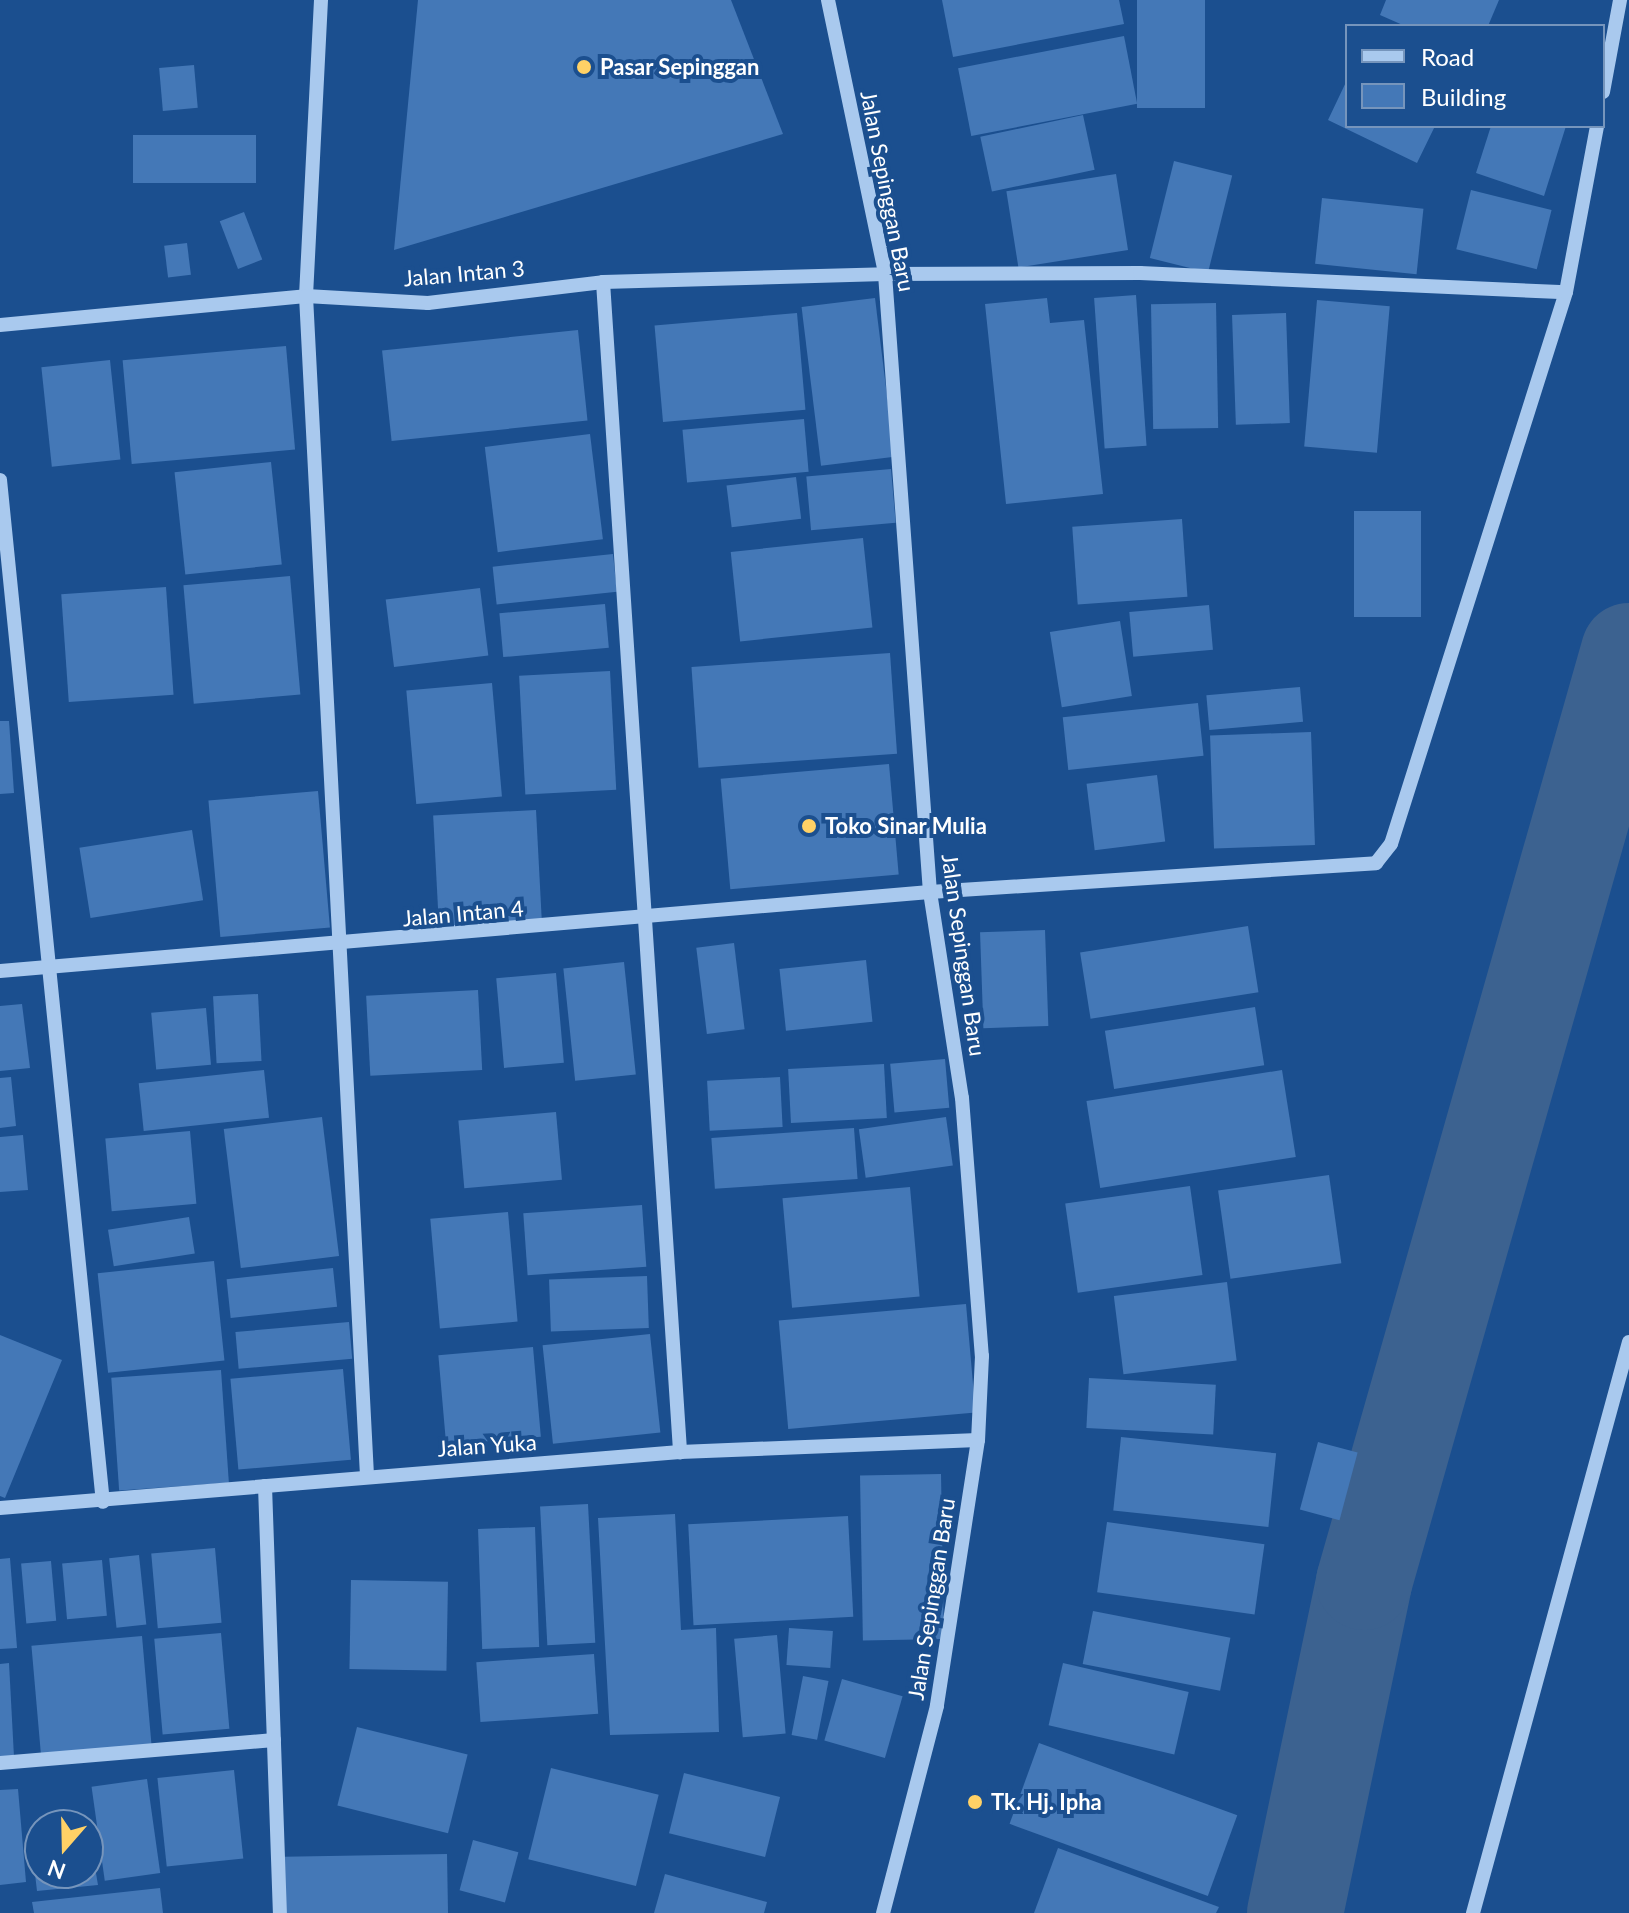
<!DOCTYPE html>
<style>
body{margin:0}
#map{position:relative;width:1629px;height:1913px;overflow:hidden;background:#1b4f8f;font-family:Lato,sans-serif}
div>[style]{position:absolute}
.river>*{height:96px;margin:-48px;padding:0 48px;transform-origin:48px;border-radius:48px;background:#3c6290}
.building>*{inset:0;background:#4478b7;transform-origin:0 0}
.minor>*{height:14px;margin:-7px;padding:0 7px;transform-origin:7px;border-radius:7px;background:#a9c9ee}
.dots>*{width:22px;height:22px;translate:-50% -50%;box-sizing:border-box;border:4px solid #1b4f8f;border-radius:50%}
span{translate:-50% -50%;white-space:nowrap;text-align:center;line-height:1.15;-webkit-text-stroke:8px #1b4f8f;paint-order:stroke}
.poi-label{font-size:22px;color:#fff;font-weight:700}
.left{translate:0 -50%;text-align:left}
.street-label{font-size:22px;color:#fff}
.legend{position:absolute;left:1345px;top:24px;width:260px;height:104px;box-sizing:border-box;background:#1b4f8f;border:2px solid #7695bc;margin:0;padding:10px 14px;list-style:none;font-size:24px;color:#fff}
.legend li{display:flex;align-items:center;gap:16px;height:40px}
.legend b{width:40px;border:2px solid #7695bc}
.north{position:absolute;left:24px;top:1809px;width:80px;height:80px;box-sizing:border-box;background:#1b4f8f;border:2px solid #7695bc;border-radius:50%;rotate:200deg;font-size:22px;font-weight:700;line-height:32px;text-align:center;color:#fff}
.north::after{content:'';display:block;margin:auto;width:28px;height:36px;background:#ffd166;clip-path:polygon(50% 0,100% 100%,50% 72%,0 100%)}
</style>
<div id="map">
<div class="river">
<i style="left:1295px;top:1913px;width:338px;rotate:-78.2deg"></i>
<i style="left:1364px;top:1582px;width:968px;rotate:-74.11deg"></i>
</div>
<div class="building">
<i style="clip-path:polygon(418px 0,731px 0,783px 134px,394px 250px)"></i>
<i style="clip-path:polygon(942px 0,1119px 0,1124px 24px,953px 57px)"></i>
<i style="left:1137px;top:0;width:68px;height:108px"></i>
<i style="clip-path:polygon(1386px 0,1499px 0,1488px 26px,1405px 26px,1380px 15px)"></i>
<i style="left:1124px;top:36px;width:69px;height:169px;rotate:79deg"></i>
<i style="left:194px;top:65px;width:43px;height:35px;rotate:85deg"></i>
<i style="clip-path:polygon(1347px 80px,1347px 126px,1435px 126px,1417px 163px,1328px 120px)"></i>
<i style="left:1083px;top:115px;width:56px;height:105px;rotate:78deg"></i>
<i style="clip-path:polygon(1491px 126px,1566px 126px,1544px 196px,1476px 173px)"></i>
<i style="left:256px;top:135px;width:48px;height:123px;rotate:90deg"></i>
<i style="left:1174px;top:161px;width:60px;height:100px;rotate:14deg"></i>
<i style="left:1116px;top:174px;width:77px;height:111px;rotate:81deg"></i>
<i style="left:1471px;top:190px;width:83px;height:61px;rotate:14deg"></i>
<i style="left:1322px;top:198px;width:102px;height:66px;rotate:6deg"></i>
<i style="left:244px;top:212px;width:51px;height:26px;rotate:69deg"></i>
<i style="left:187px;top:243px;width:32px;height:23px;rotate:83deg"></i>
<i style="left:1136px;top:295px;width:151px;height:42px;rotate:86deg"></i>
<i style="left:875px;top:298px;width:160px;height:74px;rotate:83deg"></i>
<i style="clip-path:polygon(1047px 298px,1050px 323px,1084px 320px,1103px 494px,1006px 504px,985px 304px)"></i>
<i style="left:1317px;top:300px;width:73px;height:147px;rotate:5deg"></i>
<i style="left:1216px;top:303px;width:125px;height:65px;rotate:89deg"></i>
<i style="left:797px;top:313px;width:97px;height:143px;rotate:85deg"></i>
<i style="left:1286px;top:313px;width:110px;height:54px;rotate:88deg"></i>
<i style="left:578px;top:330px;width:91px;height:197px;rotate:84deg"></i>
<i style="left:286px;top:346px;width:104px;height:164px;rotate:85deg"></i>
<i style="left:110px;top:360px;width:100px;height:69px;rotate:84deg"></i>
<i style="left:804px;top:419px;width:53px;height:122px;rotate:85deg"></i>
<i style="left:590px;top:434px;width:106px;height:106px;rotate:83deg"></i>
<i style="left:271px;top:462px;width:103px;height:97px;rotate:84deg"></i>
<i style="left:891px;top:469px;width:54px;height:85px;rotate:85deg"></i>
<i style="left:796px;top:477px;width:42px;height:70px;rotate:83deg"></i>
<i style="left:1354px;top:511px;width:67px;height:106px"></i>
<i style="left:1182px;top:519px;width:78px;height:110px;rotate:86deg"></i>
<i style="left:863px;top:538px;width:90px;height:133px;rotate:84deg"></i>
<i style="left:613px;top:554px;width:38px;height:121px;rotate:84deg"></i>
<i style="left:290px;top:576px;width:119px;height:107px;rotate:85deg"></i>
<i style="left:166px;top:587px;width:108px;height:105px;rotate:86deg"></i>
<i style="left:480px;top:588px;width:68px;height:95px;rotate:83deg"></i>
<i style="left:605px;top:604px;width:44px;height:106px;rotate:85deg"></i>
<i style="left:1209px;top:605px;width:45px;height:80px;rotate:85deg"></i>
<i style="left:1120px;top:621px;width:76px;height:71px;rotate:81deg"></i>
<i style="left:890px;top:653px;width:101px;height:199px;rotate:86deg"></i>
<i style="left:610px;top:671px;width:119px;height:91px;rotate:87deg"></i>
<i style="left:492px;top:683px;width:114px;height:86px;rotate:85deg"></i>
<i style="left:1300px;top:687px;width:35px;height:94px;rotate:85deg"></i>
<i style="left:1198px;top:703px;width:53px;height:136px;rotate:84deg"></i>
<i style="clip-path:polygon(0 721px,9px 721px,14px 793px,0 794px)"></i>
<i style="left:1311px;top:732px;width:113px;height:101px;rotate:88deg"></i>
<i style="left:889px;top:764px;width:111px;height:169px;rotate:85deg"></i>
<i style="left:1157px;top:775px;width:67px;height:71px;rotate:83deg"></i>
<i style="left:318px;top:791px;width:137px;height:110px;rotate:85deg"></i>
<i style="left:536px;top:810px;width:116px;height:103px;rotate:87deg"></i>
<i style="left:192px;top:830px;width:71px;height:114px;rotate:81deg"></i>
<i style="left:1248px;top:926px;width:67px;height:170px;rotate:81deg"></i>
<i style="left:1045px;top:930px;width:96px;height:65px;rotate:88deg"></i>
<i style="left:734px;top:943px;width:87px;height:38px;rotate:83deg"></i>
<i style="left:866px;top:960px;width:62px;height:87px;rotate:84deg"></i>
<i style="left:624px;top:962px;width:113px;height:61px;rotate:84deg"></i>
<i style="left:556px;top:973px;width:90px;height:60px;rotate:85deg"></i>
<i style="left:478px;top:990px;width:80px;height:112px;rotate:87deg"></i>
<i style="left:258px;top:994px;width:67px;height:45px;rotate:87deg"></i>
<i style="clip-path:polygon(22px 1004px,30px 1068px,0 1071px,0 1006px)"></i>
<i style="left:1255px;top:1007px;width:59px;height:152px;rotate:81deg"></i>
<i style="left:206px;top:1008px;width:57px;height:55px;rotate:85deg"></i>
<i style="left:945px;top:1059px;width:49px;height:55px;rotate:85deg"></i>
<i style="left:884px;top:1064px;width:54px;height:96px;rotate:87deg"></i>
<i style="left:264px;top:1070px;width:48px;height:126px;rotate:84deg"></i>
<i style="left:1282px;top:1070px;width:88px;height:198px;rotate:81deg"></i>
<i style="clip-path:polygon(11px 1077px,16px 1126px,0 1128px,0 1078px)"></i>
<i style="left:780px;top:1077px;width:50px;height:73px;rotate:87deg"></i>
<i style="left:556px;top:1112px;width:68px;height:98px;rotate:85deg"></i>
<i style="left:322px;top:1117px;width:140px;height:99px;rotate:83deg"></i>
<i style="left:946px;top:1117px;width:49px;height:88px;rotate:82deg"></i>
<i style="left:854px;top:1128px;width:51px;height:143px;rotate:86deg"></i>
<i style="left:190px;top:1131px;width:73px;height:85px;rotate:85deg"></i>
<i style="clip-path:polygon(23px 1135px,28px 1190px,0 1192px,0 1137px)"></i>
<i style="left:1329px;top:1175px;width:89px;height:112px;rotate:82deg"></i>
<i style="left:1190px;top:1186px;width:90px;height:126px;rotate:82deg"></i>
<i style="left:910px;top:1187px;width:110px;height:128px;rotate:85deg"></i>
<i style="left:642px;top:1205px;width:62px;height:119px;rotate:86deg"></i>
<i style="left:508px;top:1212px;width:110px;height:78px;rotate:85deg"></i>
<i style="left:189px;top:1217px;width:37px;height:82px;rotate:81deg"></i>
<i style="left:214px;top:1261px;width:100px;height:117px;rotate:84deg"></i>
<i style="left:333px;top:1268px;width:39px;height:107px;rotate:84deg"></i>
<i style="left:647px;top:1276px;width:52px;height:98px;rotate:88deg"></i>
<i style="left:1227px;top:1282px;width:79px;height:114px;rotate:83deg"></i>
<i style="left:966px;top:1304px;width:109px;height:188px;rotate:85deg"></i>
<i style="left:349px;top:1322px;width:37px;height:114px;rotate:85deg"></i>
<i style="left:650px;top:1334px;width:99px;height:108px;rotate:84deg"></i>
<i style="clip-path:polygon(0 1335px,62px 1360px,5px 1498px,0 1496px)"></i>
<i style="left:533px;top:1347px;width:90px;height:95px;rotate:85deg"></i>
<i style="left:343px;top:1369px;width:91px;height:113px;rotate:85deg"></i>
<i style="left:221px;top:1370px;width:113px;height:110px;rotate:86deg"></i>
<i style="left:1089px;top:1378px;width:127px;height:50px;rotate:3deg"></i>
<i style="left:1121px;top:1437px;width:156px;height:74px;rotate:6deg"></i>
<i style="left:1318px;top:1442px;width:41px;height:70px;rotate:15deg"></i>
<i style="left:941px;top:1474px;width:165px;height:81px;rotate:89deg"></i>
<i style="left:588px;top:1504px;width:139px;height:48px;rotate:87deg"></i>
<i style="clip-path:polygon(675px 1514px,681px 1630px,716px 1628px,719px 1732px,610px 1735px,598px 1518px)"></i>
<i style="left:848px;top:1516px;width:101px;height:160px;rotate:87deg"></i>
<i style="left:1107px;top:1522px;width:159px;height:71px;rotate:8deg"></i>
<i style="left:535px;top:1527px;width:120px;height:57px;rotate:88deg"></i>
<i style="left:215px;top:1548px;width:75px;height:64px;rotate:85deg"></i>
<i style="left:139px;top:1555px;width:70px;height:30px;rotate:84deg"></i>
<i style="clip-path:polygon(10px 1558px,17px 1648px,0 1649px,0 1559px)"></i>
<i style="left:102px;top:1560px;width:56px;height:40px;rotate:85deg"></i>
<i style="left:51px;top:1561px;width:60px;height:30px;rotate:85deg"></i>
<i style="left:351px;top:1580px;width:97px;height:89px;rotate:1deg"></i>
<i style="left:1093px;top:1611px;width:140px;height:54px;rotate:11deg"></i>
<i style="left:789px;top:1628px;width:44px;height:37px;rotate:4deg"></i>
<i style="left:221px;top:1633px;width:96px;height:67px;rotate:85deg"></i>
<i style="left:777px;top:1635px;width:99px;height:43px;rotate:85deg"></i>
<i style="left:142px;top:1636px;width:109px;height:111px;rotate:85deg"></i>
<i style="left:594px;top:1654px;width:60px;height:118px;rotate:86deg"></i>
<i style="clip-path:polygon(9px 1663px,14px 1757px,0 1758px,0 1664px)"></i>
<i style="left:1063px;top:1663px;width:129px;height:64px;rotate:13deg"></i>
<i style="left:803px;top:1676px;width:26px;height:60px;rotate:11deg"></i>
<i style="left:842px;top:1679px;width:63px;height:64px;rotate:16deg"></i>
<i style="left:357px;top:1727px;width:114px;height:81px;rotate:14deg"></i>
<i style="left:1039px;top:1743px;width:211px;height:86px;rotate:20deg"></i>
<i style="left:551px;top:1768px;width:111px;height:94px;rotate:14deg"></i>
<i style="left:234px;top:1770px;width:89px;height:77px;rotate:84deg"></i>
<i style="left:684px;top:1773px;width:99px;height:62px;rotate:14deg"></i>
<i style="left:147px;top:1779px;width:95px;height:56px;rotate:82deg"></i>
<i style="clip-path:polygon(18px 1789px,26px 1882px,0 1885px,0 1790px)"></i>
<i style="clip-path:polygon(88px 1826px,98px 1885px,37px 1891px,30px 1832px,40px 1831px,40px 1873px,88px 1873px)"></i>
<i style="left:473px;top:1840px;width:47px;height:52px;rotate:15deg"></i>
<i style="clip-path:polygon(1058px 1848px,1219px 1907px,1216px 1913px,1034px 1913px)"></i>
<i style="left:447px;top:1854px;width:59px;height:163px;rotate:89deg"></i>
<i style="clip-path:polygon(665px 1874px,767px 1902px,764px 1913px,654px 1913px)"></i>
<i style="clip-path:polygon(160px 1888px,163px 1913px,34px 1913px,32px 1902px)"></i>
</div>
<div class="minor">
<i style="left:321px;top:0;width:296px;rotate:92.9deg"></i>
<i style="left:306px;top:296px;width:1182px;rotate:87.04deg"></i>
<i style="left:828px;top:0;width:280px;rotate:78.2deg"></i>
<i style="left:885px;top:274px;width:620px;rotate:85.84deg"></i>
<i style="left:930px;top:892px;width:208px;rotate:81.2deg"></i>
<i style="left:962px;top:1098px;width:259px;rotate:85.6deg"></i>
<i style="left:982px;top:1356px;width:84px;rotate:92.7deg"></i>
<i style="left:978px;top:1440px;width:269px;rotate:98.8deg"></i>
<i style="left:937px;top:1706px;width:214px;rotate:104.6deg"></i>
<i style="left:1603px;top:92px;width:94px;rotate:-79.5deg"></i>
<i style="left:603px;top:282px;width:1173px;rotate:86.23deg"></i>
<i style="left:0;top:325px;width:307px;rotate:-5.4deg"></i>
<i style="left:306px;top:296px;width:122px;rotate:3.3deg"></i>
<i style="left:428px;top:303px;width:176px;rotate:-6.8deg"></i>
<i style="left:603px;top:282px;width:282px;rotate:-1.6deg"></i>
<i style="left:885px;top:274px;width:255px;rotate:-0.2deg"></i>
<i style="left:1140px;top:273px;width:426px;rotate:2.6deg"></i>
<i style="left:0;top:480px;width:1027px;rotate:84.25deg"></i>
<i style="left:0;top:971px;width:933px;rotate:-4.86deg"></i>
<i style="left:930px;top:892px;width:447px;rotate:-3.7deg"></i>
<i style="left:1376px;top:863px;width:24px;rotate:-52deg"></i>
<i style="left:1391px;top:844px;width:579px;rotate:-72.41deg"></i>
<i style="left:1566px;top:292px;width:169px;rotate:-79.4deg"></i>
<i style="left:265px;top:1486px;width:427px;rotate:88deg"></i>
<i style="left:0;top:1508px;width:682px;rotate:-4.71deg"></i>
<i style="left:680px;top:1452px;width:298px;rotate:-2.3deg"></i>
<i style="left:0;top:1763px;width:275px;rotate:-4.8deg"></i>
<i style="left:1473px;top:1913px;width:592px;rotate:-74.72deg"></i>
</div>
<div class="dots">
<i style="left:584px;top:67px;background:#ffd166"></i>
<i style="left:809px;top:826px;background:#ffd166"></i>
<i style="left:975px;top:1802px;background:#ffd166"></i>
</div>
<div class="poi-label">
<span class="left" style="left:600px;top:67px">Pasar Sepinggan</span>
<span class="left" style="left:825px;top:826px">Toko Sinar Mulia</span>
<span class="left" style="left:991px;top:1802px">Tk. Hj. Ipha</span>
</div>
<div class="street-label">
<span style="left:888px;top:191px;rotate:79deg">Jalan Sepinggan Baru</span>
<span style="left:464px;top:273px;rotate:-5deg">Jalan Intan 3</span>
<span style="left:463px;top:913px;rotate:-5deg">Jalan Intan 4</span>
<span style="left:964px;top:955px;rotate:82deg">Jalan Sepinggan Baru</span>
<span style="left:487px;top:1445px;rotate:-4deg">Jalan Yuka</span>
<span style="left:931px;top:1599px;rotate:-81deg">Jalan Sepinggan Baru</span>
</div>
<ul class="legend">
<li><b style="height:10px;background:#a9c9ee"></b>Road</li>
<li><b style="height:22px;background:#4478b7"></b>Building</li>
</ul>
<div class="north">N</div>
</div>
